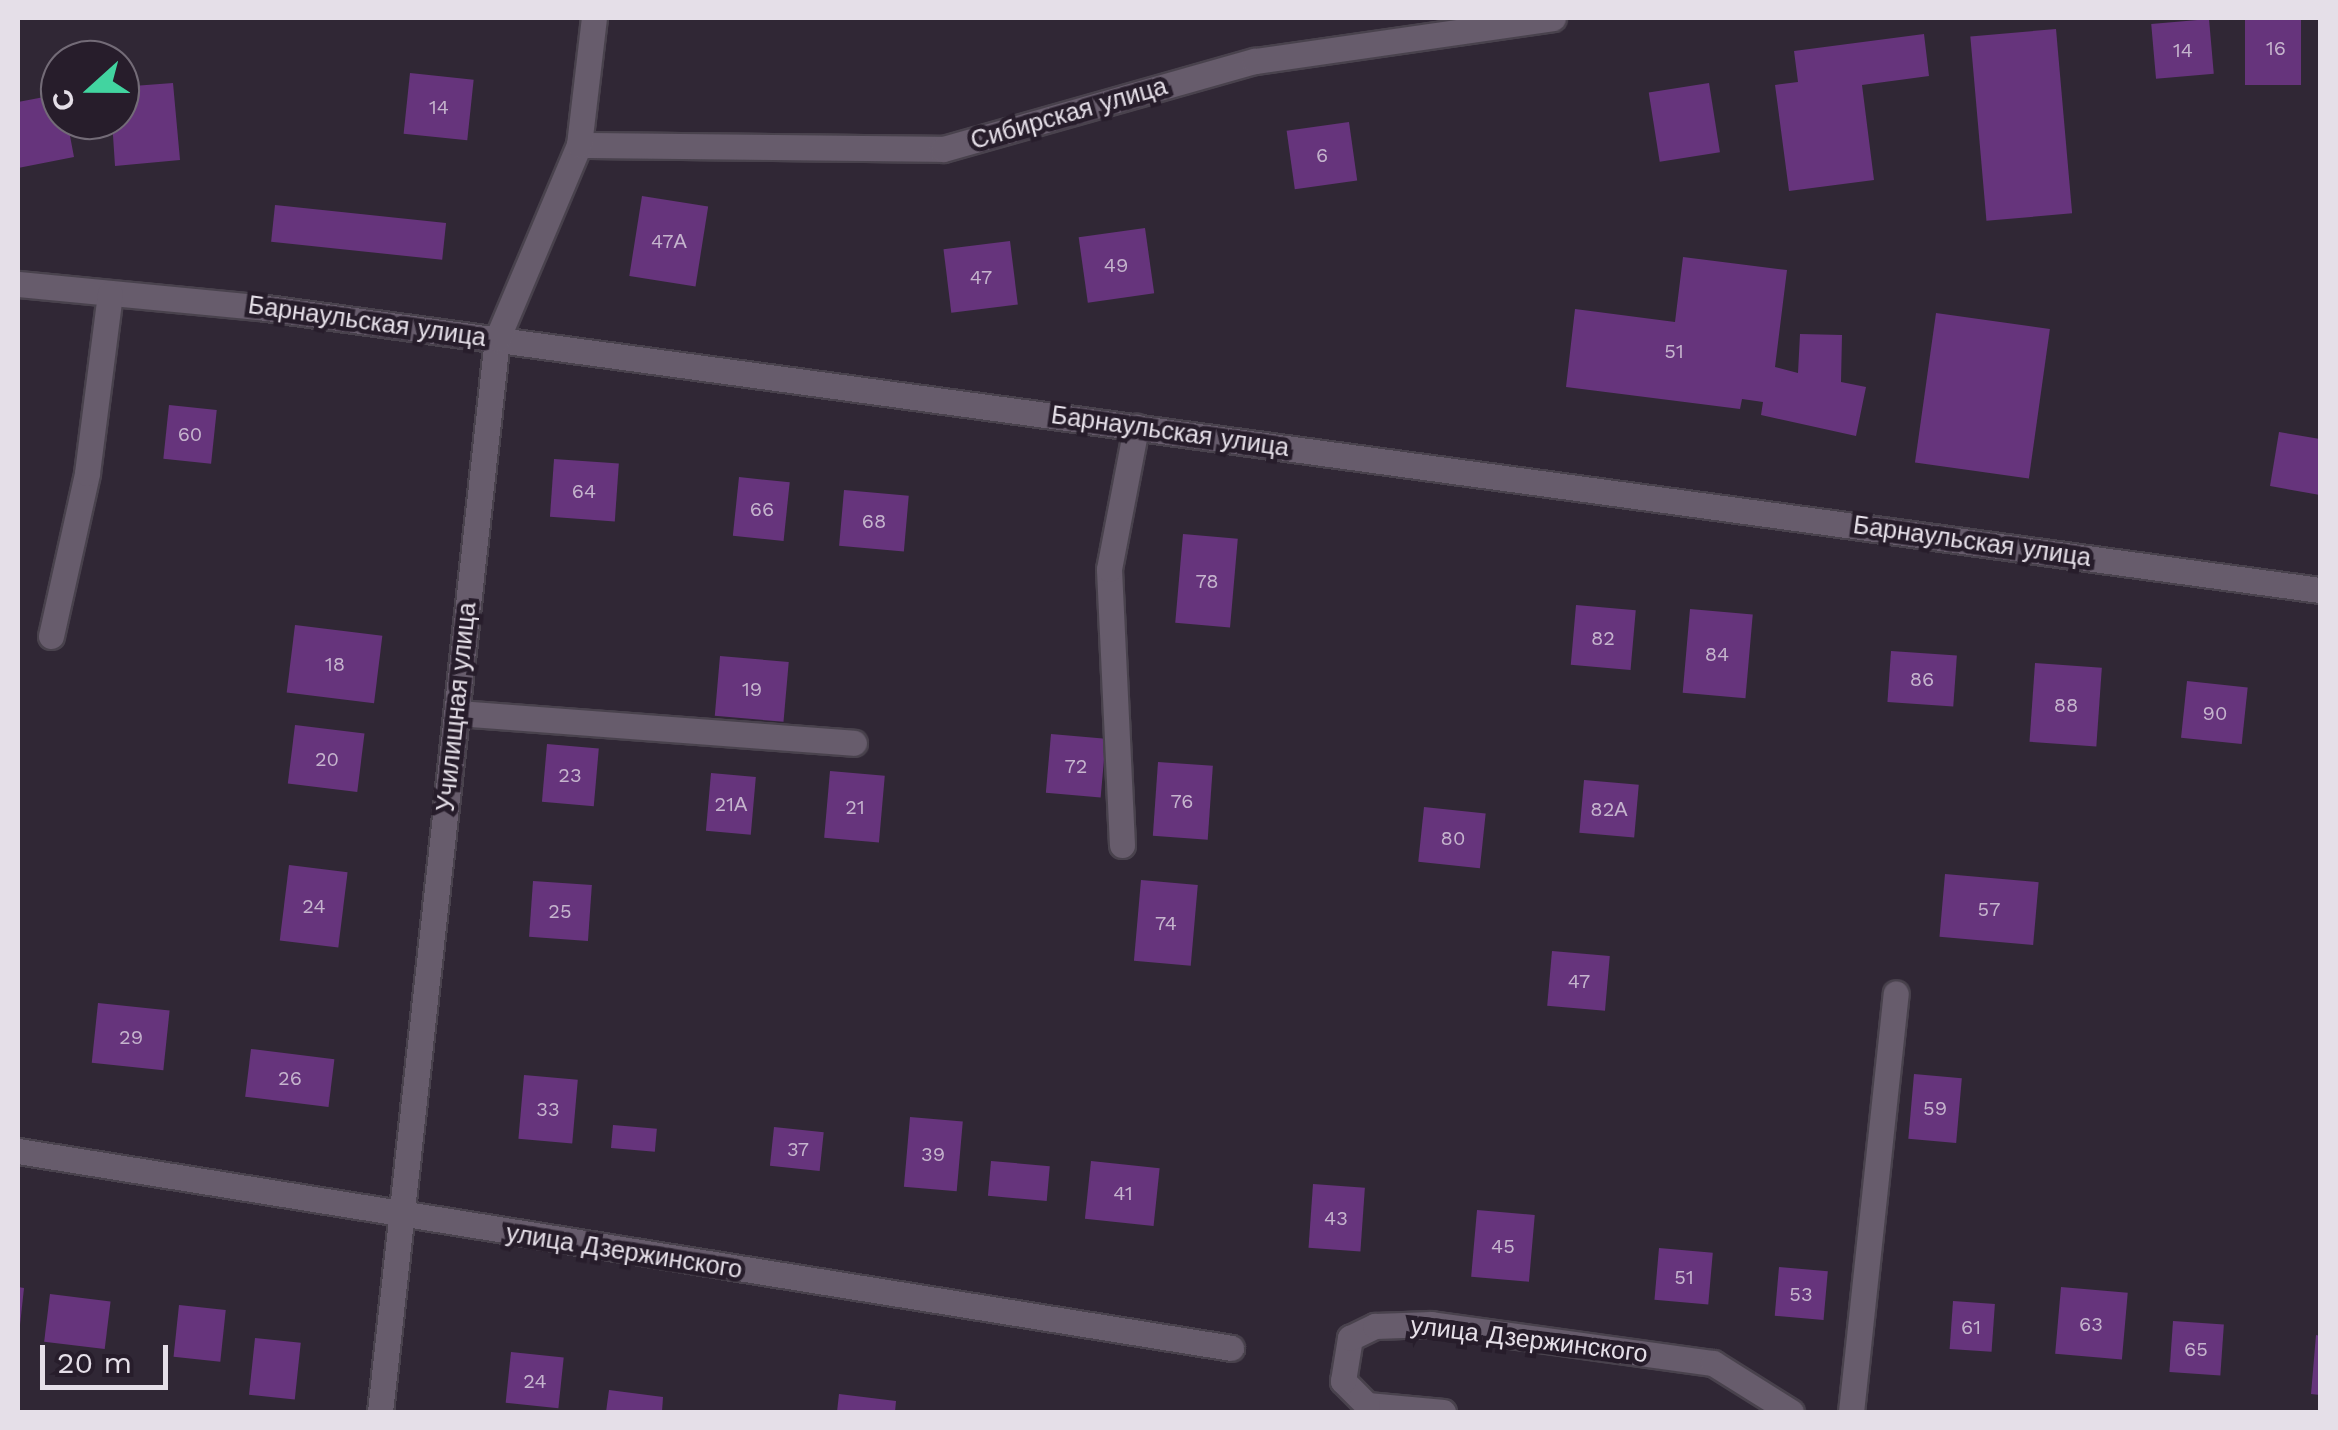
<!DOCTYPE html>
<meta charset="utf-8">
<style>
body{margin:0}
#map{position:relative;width:2338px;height:1430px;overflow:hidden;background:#302735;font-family:"Work Sans",sans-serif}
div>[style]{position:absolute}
.building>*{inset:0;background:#66347c;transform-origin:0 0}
.roads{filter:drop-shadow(2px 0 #49424d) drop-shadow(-2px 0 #49424d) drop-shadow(0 2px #49424d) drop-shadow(0 -2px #49424d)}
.minor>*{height:25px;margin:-12.5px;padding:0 12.5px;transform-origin:12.5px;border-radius:12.5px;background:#675c6c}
span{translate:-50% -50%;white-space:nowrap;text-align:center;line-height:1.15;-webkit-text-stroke:9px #271d2b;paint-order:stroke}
.number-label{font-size:20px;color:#c5b4cd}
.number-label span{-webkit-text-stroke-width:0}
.street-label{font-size:25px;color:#e5dfe8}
.frame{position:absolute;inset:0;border:20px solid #e5dfe8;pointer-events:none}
.north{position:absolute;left:40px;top:40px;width:100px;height:100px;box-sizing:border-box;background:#271d2b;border:2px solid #736b77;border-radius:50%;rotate:249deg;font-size:28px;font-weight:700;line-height:40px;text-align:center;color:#e5dfe8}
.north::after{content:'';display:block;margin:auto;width:35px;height:45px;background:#42d4a0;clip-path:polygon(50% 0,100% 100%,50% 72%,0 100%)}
.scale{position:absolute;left:40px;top:1345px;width:128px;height:45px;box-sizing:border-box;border:5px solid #e5dfe8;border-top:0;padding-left:12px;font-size:30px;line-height:35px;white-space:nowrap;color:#e5dfe8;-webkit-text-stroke:8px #271d2b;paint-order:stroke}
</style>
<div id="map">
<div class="building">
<i style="left:2245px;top:18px;width:56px;height:67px"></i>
<i style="left:2209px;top:19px;width:55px;height:58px;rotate:85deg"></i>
<i style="left:2056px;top:29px;width:185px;height:86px;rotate:85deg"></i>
<i style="clip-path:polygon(1924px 34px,1929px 76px,1862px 85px,1874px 180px,1789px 191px,1775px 85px,1798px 82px,1794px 51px)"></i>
<i style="left:410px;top:73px;width:64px;height:61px;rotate:6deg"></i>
<i style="clip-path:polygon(173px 83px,180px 160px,115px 166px,112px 120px,120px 120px,120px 87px)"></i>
<i style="left:1709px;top:83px;width:70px;height:61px;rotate:81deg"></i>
<i style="clip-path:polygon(60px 94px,60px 120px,67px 120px,74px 157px,18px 168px,18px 102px)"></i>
<i style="left:1349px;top:122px;width:59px;height:63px;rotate:82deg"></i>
<i style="left:642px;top:196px;width:67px;height:81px;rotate:9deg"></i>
<i style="left:275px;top:205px;width:172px;height:37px;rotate:6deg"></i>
<i style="left:1145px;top:228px;width:66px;height:67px;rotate:82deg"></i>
<i style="left:1010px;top:241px;width:64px;height:67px;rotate:83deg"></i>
<i style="clip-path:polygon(1683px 257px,1787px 270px,1775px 367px,1798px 373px,1800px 334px,1842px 335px,1841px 382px,1866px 387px,1856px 436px,1761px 415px,1763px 402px,1742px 399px,1740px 409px,1566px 387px,1575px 309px,1675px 322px)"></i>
<i style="left:1936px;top:313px;width:115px;height:151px;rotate:8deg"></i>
<i style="left:169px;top:405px;width:48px;height:54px;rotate:6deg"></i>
<i style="clip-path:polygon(2279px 432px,2320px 439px,2320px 495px,2270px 486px)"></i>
<i style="left:554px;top:459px;width:65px;height:58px;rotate:4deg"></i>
<i style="left:739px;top:477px;width:51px;height:59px;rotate:6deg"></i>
<i style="left:844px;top:490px;width:65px;height:56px;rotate:5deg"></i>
<i style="left:1183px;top:534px;width:55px;height:89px;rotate:5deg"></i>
<i style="left:1576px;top:605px;width:60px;height:60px;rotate:5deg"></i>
<i style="left:1690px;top:609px;width:63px;height:84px;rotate:5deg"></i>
<i style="left:295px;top:625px;width:88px;height:68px;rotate:7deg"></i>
<i style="left:1891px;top:651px;width:66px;height:51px;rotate:4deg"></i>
<i style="left:720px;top:656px;width:69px;height:60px;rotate:5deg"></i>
<i style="left:2035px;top:663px;width:67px;height:79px;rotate:4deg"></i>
<i style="left:2187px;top:681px;width:61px;height:57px;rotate:6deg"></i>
<i style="left:295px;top:725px;width:70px;height:59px;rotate:7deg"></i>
<i style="left:1051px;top:734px;width:55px;height:59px;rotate:5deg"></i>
<i style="left:547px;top:744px;width:52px;height:58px;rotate:5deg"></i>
<i style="left:1158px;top:762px;width:55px;height:74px;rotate:4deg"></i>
<i style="left:830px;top:771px;width:55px;height:67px;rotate:5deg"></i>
<i style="left:711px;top:773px;width:45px;height:58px;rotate:5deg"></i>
<i style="left:1584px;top:780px;width:55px;height:53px;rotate:5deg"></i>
<i style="left:1424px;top:807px;width:62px;height:55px;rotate:6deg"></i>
<i style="left:289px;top:865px;width:59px;height:76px;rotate:7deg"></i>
<i style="left:1945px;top:874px;width:94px;height:63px;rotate:5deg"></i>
<i style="left:1141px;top:880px;width:57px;height:81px;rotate:5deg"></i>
<i style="left:533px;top:881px;width:59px;height:56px;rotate:4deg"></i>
<i style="left:1552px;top:951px;width:58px;height:55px;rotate:5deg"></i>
<i style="left:98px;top:1003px;width:72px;height:60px;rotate:6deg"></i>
<i style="left:251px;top:1049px;width:84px;height:48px;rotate:7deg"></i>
<i style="left:1914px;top:1074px;width:48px;height:65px;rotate:5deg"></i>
<i style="left:524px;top:1075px;width:54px;height:64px;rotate:5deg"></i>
<i style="left:910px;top:1117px;width:53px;height:70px;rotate:5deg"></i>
<i style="left:613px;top:1125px;width:44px;height:23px;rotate:5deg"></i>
<i style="left:774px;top:1127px;width:50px;height:39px;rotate:6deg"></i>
<i style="left:991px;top:1161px;width:59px;height:35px;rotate:5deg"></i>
<i style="left:1091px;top:1161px;width:69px;height:58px;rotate:6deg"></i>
<i style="left:1313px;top:1184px;width:52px;height:64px;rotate:4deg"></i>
<i style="left:1477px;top:1210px;width:58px;height:67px;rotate:5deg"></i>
<i style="left:1659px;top:1248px;width:54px;height:52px;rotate:5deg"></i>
<i style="left:1779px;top:1267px;width:49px;height:49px;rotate:5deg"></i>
<i style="clip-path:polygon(18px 1287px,24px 1288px,20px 1325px,18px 1325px)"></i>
<i style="left:2061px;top:1287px;width:67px;height:67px;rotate:5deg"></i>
<i style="left:50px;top:1294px;width:61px;height:48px;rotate:7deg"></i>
<i style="left:1953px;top:1301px;width:42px;height:48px;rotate:4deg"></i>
<i style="left:179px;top:1305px;width:47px;height:52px;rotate:6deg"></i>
<i style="left:2173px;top:1321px;width:51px;height:51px;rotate:4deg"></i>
<i style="clip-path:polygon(2316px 1335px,2320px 1336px,2320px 1395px,2311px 1394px)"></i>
<i style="left:255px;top:1338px;width:46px;height:57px;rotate:6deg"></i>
<i style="left:511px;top:1352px;width:53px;height:51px;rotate:6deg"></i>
<i style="clip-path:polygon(609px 1390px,663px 1397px,662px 1412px,606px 1412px)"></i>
<i style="clip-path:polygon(839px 1394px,896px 1401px,895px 1412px,837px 1412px)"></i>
</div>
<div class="roads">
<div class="minor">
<i style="left:579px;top:145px;width:364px;rotate:0.6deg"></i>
<i style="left:943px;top:149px;width:324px;rotate:-15.8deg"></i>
<i style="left:1255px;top:61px;width:301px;rotate:-8.2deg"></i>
<i style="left:18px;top:284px;width:242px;rotate:5.5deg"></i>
<i style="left:259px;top:307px;width:2080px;rotate:7.82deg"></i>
<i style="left:51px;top:636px;width:167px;rotate:-77.5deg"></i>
<i style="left:87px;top:473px;width:181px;rotate:-82.7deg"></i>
<i style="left:457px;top:713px;width:398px;rotate:4.3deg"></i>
<i style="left:1122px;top:845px;width:276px;rotate:-92.7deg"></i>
<i style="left:1109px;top:569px;width:145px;rotate:-79.2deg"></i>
<i style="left:18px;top:1151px;width:1229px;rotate:9.22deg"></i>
<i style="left:380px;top:1412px;width:1079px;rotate:-83.78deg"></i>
<i style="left:497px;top:339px;width:211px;rotate:-67.1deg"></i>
<i style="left:579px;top:145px;width:128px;rotate:-83.3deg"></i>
<i style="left:1443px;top:1412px;width:76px;rotate:-174.7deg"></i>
<i style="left:1367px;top:1405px;width:34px;rotate:-135deg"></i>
<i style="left:1343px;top:1381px;width:44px;rotate:-80.8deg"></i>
<i style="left:1350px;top:1338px;width:28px;rotate:-26deg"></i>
<i style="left:1375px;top:1326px;width:56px;rotate:-2deg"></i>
<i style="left:1431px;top:1324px;width:285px;rotate:7.9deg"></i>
<i style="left:1713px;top:1363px;width:92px;rotate:32.1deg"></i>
<i style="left:1851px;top:1412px;width:421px;rotate:-83.9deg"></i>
</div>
</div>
<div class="number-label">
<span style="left:2276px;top:48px">16</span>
<span style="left:2183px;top:50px">14</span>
<span style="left:439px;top:107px">14</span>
<span style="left:1322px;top:155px">6</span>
<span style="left:669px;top:241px">47А</span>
<span style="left:1116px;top:265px">49</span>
<span style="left:981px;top:277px">47</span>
<span style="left:1674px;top:351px">51</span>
<span style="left:190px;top:434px">60</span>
<span style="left:584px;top:491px">64</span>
<span style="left:762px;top:509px">66</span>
<span style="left:874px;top:521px">68</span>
<span style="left:1207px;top:581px">78</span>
<span style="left:1603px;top:638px">82</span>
<span style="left:1717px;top:654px">84</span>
<span style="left:335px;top:664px">18</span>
<span style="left:1922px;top:679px">86</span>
<span style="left:752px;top:689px">19</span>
<span style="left:2066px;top:705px">88</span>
<span style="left:2215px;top:713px">90</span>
<span style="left:327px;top:759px">20</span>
<span style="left:1076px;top:766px">72</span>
<span style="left:570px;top:775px">23</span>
<span style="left:1182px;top:801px">76</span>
<span style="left:731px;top:804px">21А</span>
<span style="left:855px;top:807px">21</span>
<span style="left:1609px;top:809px">82А</span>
<span style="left:1453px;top:838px">80</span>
<span style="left:314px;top:906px">24</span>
<span style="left:1989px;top:909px">57</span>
<span style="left:560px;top:911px">25</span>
<span style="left:1166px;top:923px">74</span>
<span style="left:1579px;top:981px">47</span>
<span style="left:131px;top:1037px">29</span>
<span style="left:290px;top:1078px">26</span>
<span style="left:1935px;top:1108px">59</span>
<span style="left:548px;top:1109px">33</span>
<span style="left:798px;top:1149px">37</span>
<span style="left:933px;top:1154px">39</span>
<span style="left:1123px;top:1193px">41</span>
<span style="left:1336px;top:1218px">43</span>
<span style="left:1503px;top:1246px">45</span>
<span style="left:1684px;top:1277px">51</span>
<span style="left:1801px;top:1294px">53</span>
<span style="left:2091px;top:1324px">63</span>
<span style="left:1971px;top:1327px">61</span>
<span style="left:2196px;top:1349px">65</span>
<span style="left:535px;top:1381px">24</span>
</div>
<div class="street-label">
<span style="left:1069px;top:114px;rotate:-16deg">Сибирская улица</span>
<span style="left:367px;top:322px;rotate:8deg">Барнаульская улица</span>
<span style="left:1170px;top:432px;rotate:8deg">Барнаульская улица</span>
<span style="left:1972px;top:542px;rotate:8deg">Барнаульская улица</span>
<span style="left:457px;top:707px;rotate:-84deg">Училищная улица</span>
<span style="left:624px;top:1252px;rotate:9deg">улица Дзержинского</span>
<span style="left:1529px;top:1340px;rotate:7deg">улица Дзержинского</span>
</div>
<div class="frame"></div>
<div class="north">С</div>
<div class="scale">20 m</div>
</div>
